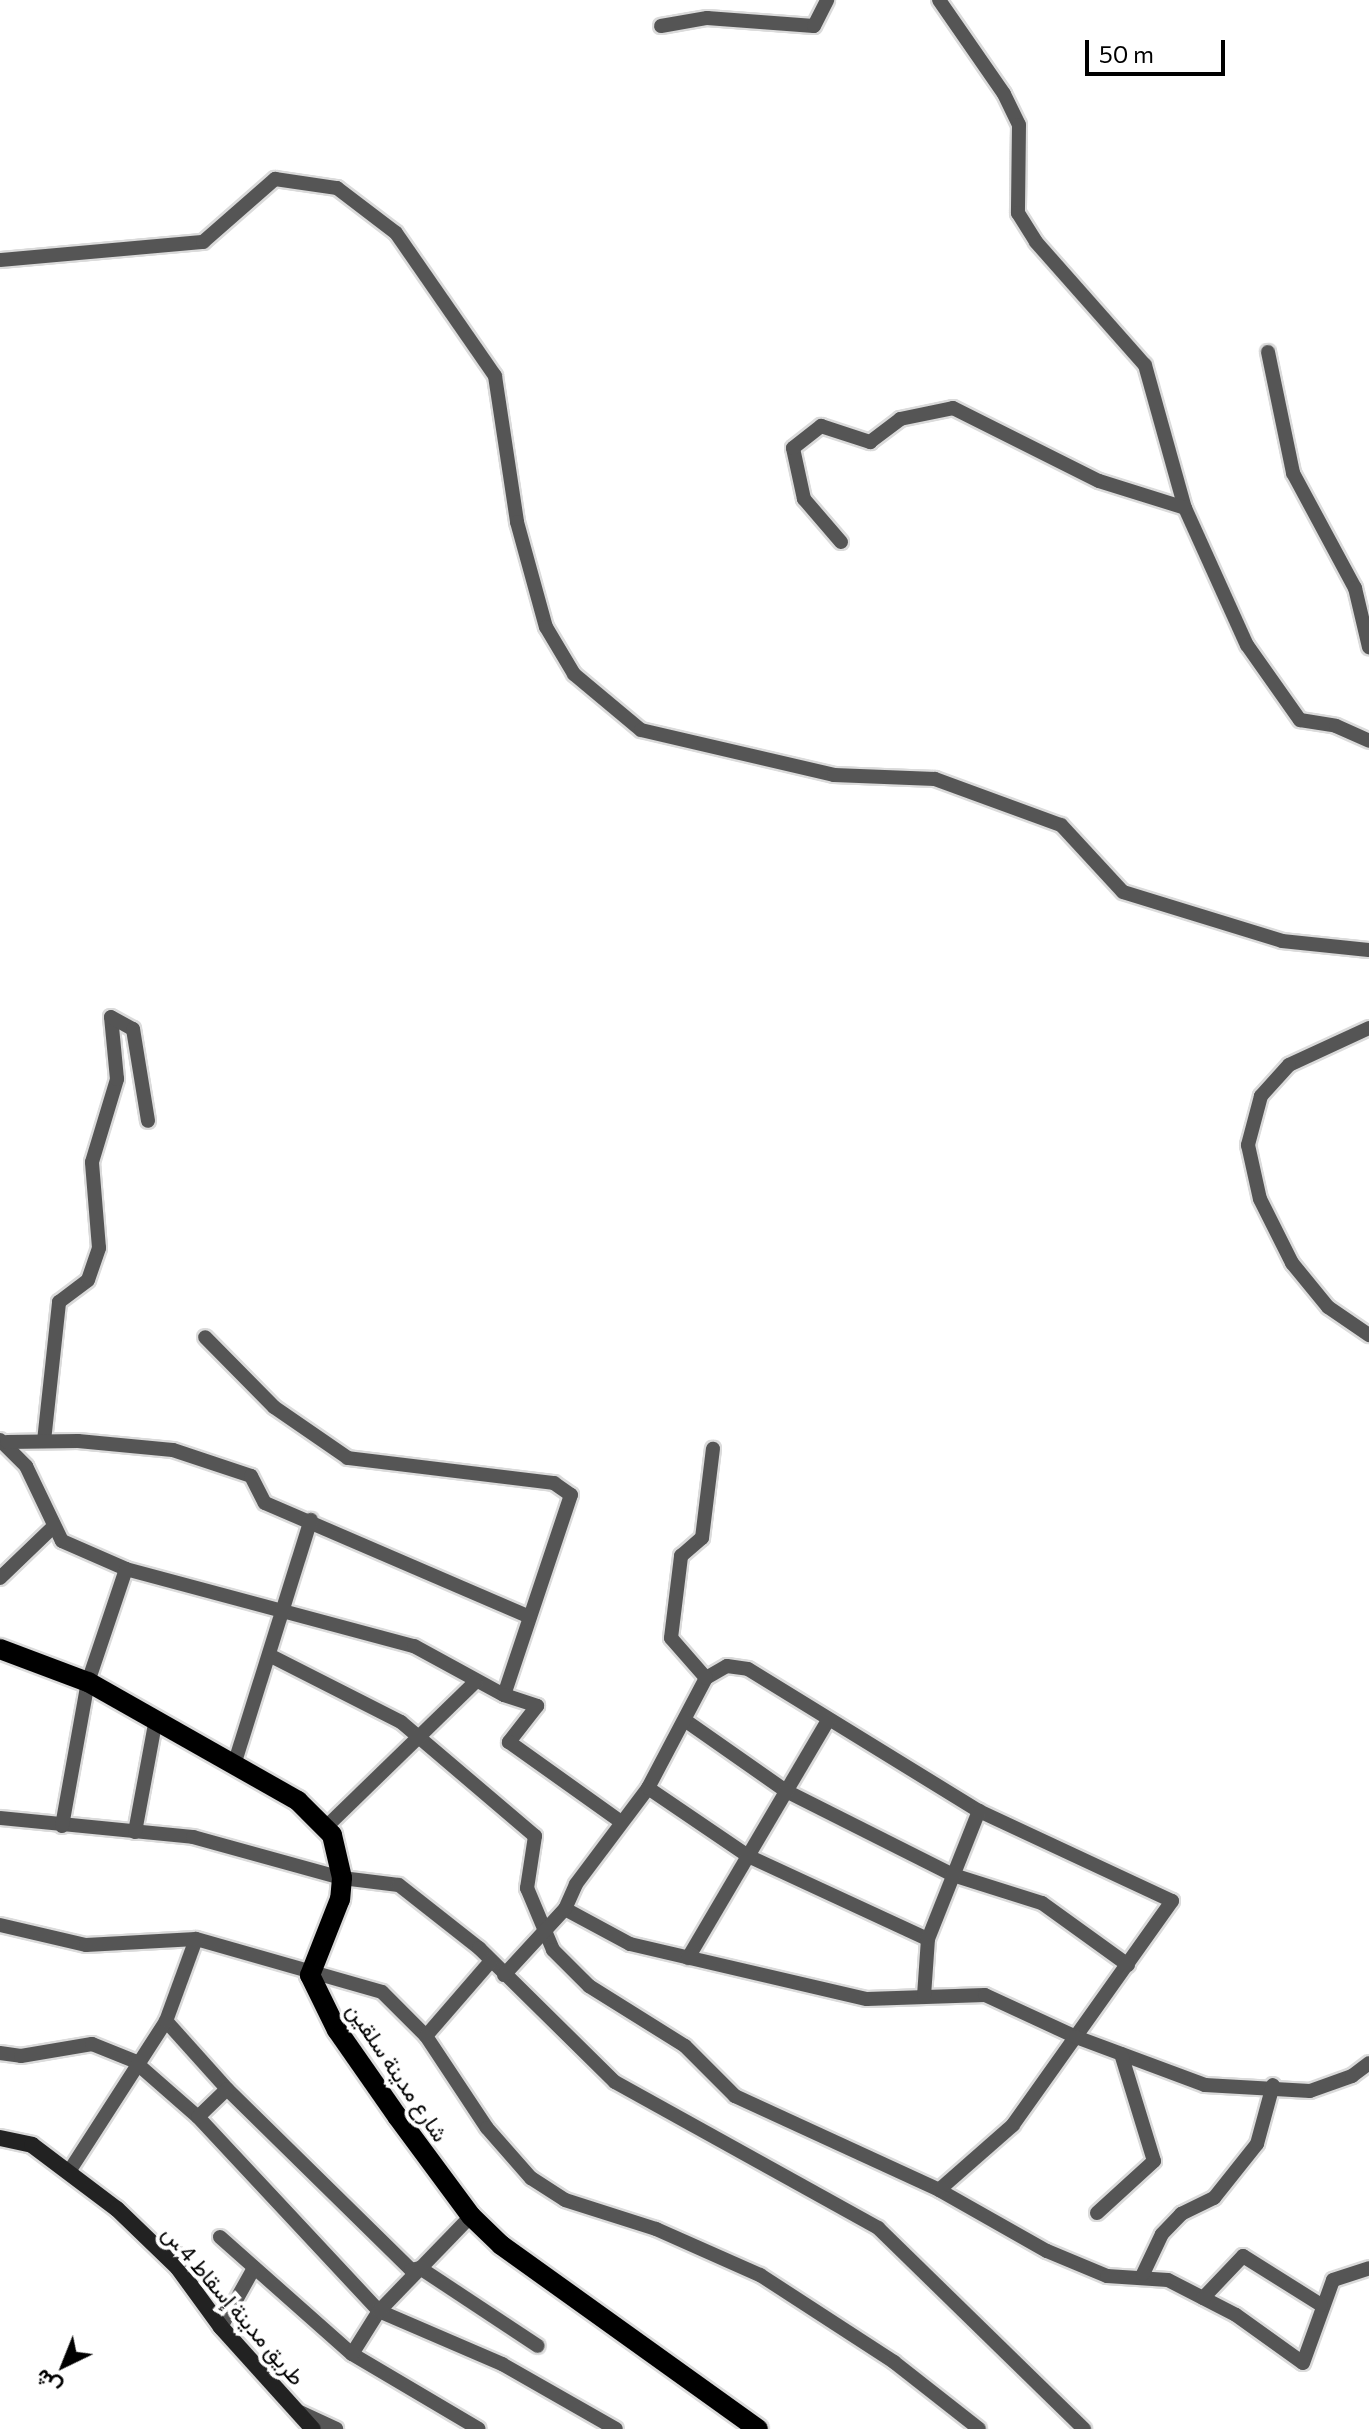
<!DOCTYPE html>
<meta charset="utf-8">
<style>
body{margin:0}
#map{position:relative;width:1369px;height:2429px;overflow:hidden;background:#fff;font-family:Commissioner,Vazirmatn,sans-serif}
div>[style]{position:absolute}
.roads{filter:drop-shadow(2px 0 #dbdbdb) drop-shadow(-2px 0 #dbdbdb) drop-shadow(0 2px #dbdbdb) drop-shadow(0 -2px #dbdbdb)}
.street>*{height:14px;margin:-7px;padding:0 7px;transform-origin:7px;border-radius:7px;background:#555}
.secondary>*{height:16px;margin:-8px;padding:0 8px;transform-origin:8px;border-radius:8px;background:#222}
.primary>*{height:20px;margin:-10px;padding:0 10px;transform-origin:10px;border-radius:10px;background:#000}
span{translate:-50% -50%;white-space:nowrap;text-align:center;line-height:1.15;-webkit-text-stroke:8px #fff;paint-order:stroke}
.street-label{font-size:22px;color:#000}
.north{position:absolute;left:24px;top:2325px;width:80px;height:80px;-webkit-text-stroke:6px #fff;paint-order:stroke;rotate:223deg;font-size:22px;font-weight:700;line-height:32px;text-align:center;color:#000}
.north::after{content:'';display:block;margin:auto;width:28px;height:36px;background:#000;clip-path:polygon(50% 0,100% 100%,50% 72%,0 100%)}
.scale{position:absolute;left:1085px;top:40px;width:140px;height:36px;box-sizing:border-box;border:4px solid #000;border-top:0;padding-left:10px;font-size:24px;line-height:28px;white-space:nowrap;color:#000;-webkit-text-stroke:6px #fff;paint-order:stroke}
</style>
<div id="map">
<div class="roads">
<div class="street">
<i style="left:939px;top:0;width:114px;rotate:55.3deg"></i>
<i style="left:1004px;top:94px;width:34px;rotate:64deg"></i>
<i style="left:1019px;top:125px;width:88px;rotate:90.7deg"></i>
<i style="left:1018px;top:213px;width:34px;rotate:58deg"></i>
<i style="left:1036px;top:242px;width:164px;rotate:48.5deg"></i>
<i style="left:1145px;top:365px;width:148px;rotate:74.4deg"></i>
<i style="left:1185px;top:508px;width:150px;rotate:65.7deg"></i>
<i style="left:1247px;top:645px;width:92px;rotate:54.8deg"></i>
<i style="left:1300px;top:720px;width:36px;rotate:9deg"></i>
<i style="left:1336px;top:726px;width:36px;rotate:24deg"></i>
<i style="left:661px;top:26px;width:47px;rotate:-9.9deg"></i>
<i style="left:707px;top:18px;width:107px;rotate:4.3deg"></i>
<i style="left:814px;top:26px;width:29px;rotate:-63deg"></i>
<i style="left:0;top:260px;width:204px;rotate:-5.1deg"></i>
<i style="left:203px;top:242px;width:96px;rotate:-41.2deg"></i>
<i style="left:275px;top:179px;width:63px;rotate:8.3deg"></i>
<i style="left:337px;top:188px;width:74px;rotate:37.3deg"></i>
<i style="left:396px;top:233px;width:174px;rotate:55.3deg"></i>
<i style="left:495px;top:376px;width:148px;rotate:81.4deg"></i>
<i style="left:517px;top:522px;width:109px;rotate:74.6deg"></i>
<i style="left:546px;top:627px;width:55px;rotate:59.2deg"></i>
<i style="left:574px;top:674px;width:87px;rotate:39.9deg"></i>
<i style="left:641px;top:730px;width:198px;rotate:13.1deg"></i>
<i style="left:834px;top:775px;width:101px;rotate:2.3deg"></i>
<i style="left:935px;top:779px;width:134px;rotate:20.1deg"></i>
<i style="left:1061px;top:825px;width:91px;rotate:47.2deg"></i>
<i style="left:1123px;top:892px;width:166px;rotate:17.1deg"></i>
<i style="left:1282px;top:941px;width:87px;rotate:5.9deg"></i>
<i style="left:1268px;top:352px;width:124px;rotate:78.3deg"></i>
<i style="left:1293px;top:473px;width:131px;rotate:61.7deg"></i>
<i style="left:1355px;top:588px;width:61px;rotate:76.7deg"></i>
<i style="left:841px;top:542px;width:57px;rotate:-130.7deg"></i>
<i style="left:804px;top:499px;width:52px;rotate:-102.2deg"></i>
<i style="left:793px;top:448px;width:36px;rotate:-38deg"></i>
<i style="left:821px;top:426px;width:52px;rotate:18.1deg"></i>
<i style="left:870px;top:442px;width:38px;rotate:-37deg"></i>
<i style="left:900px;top:419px;width:54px;rotate:-11.7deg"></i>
<i style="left:953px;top:408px;width:163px;rotate:26.6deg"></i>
<i style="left:1099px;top:481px;width:90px;rotate:17.4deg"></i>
<i style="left:1369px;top:1028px;width:88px;rotate:155.2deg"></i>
<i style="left:1289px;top:1065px;width:42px;rotate:132.1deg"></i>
<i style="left:1261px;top:1096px;width:51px;rotate:104.9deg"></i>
<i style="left:1248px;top:1145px;width:55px;rotate:77.5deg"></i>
<i style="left:1260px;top:1199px;width:72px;rotate:63.4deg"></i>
<i style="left:1292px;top:1263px;width:57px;rotate:50.7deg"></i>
<i style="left:1328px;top:1307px;width:50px;rotate:34.3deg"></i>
<i style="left:0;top:1440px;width:37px;rotate:45deg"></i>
<i style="left:26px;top:1466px;width:83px;rotate:64.4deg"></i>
<i style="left:62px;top:1541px;width:70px;rotate:23.6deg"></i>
<i style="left:126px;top:1569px;width:298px;rotate:15deg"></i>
<i style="left:414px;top:1646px;width:102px;rotate:28.6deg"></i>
<i style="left:504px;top:1695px;width:211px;rotate:-71.5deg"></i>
<i style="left:571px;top:1495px;width:21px;rotate:-145deg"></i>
<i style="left:554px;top:1483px;width:208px;rotate:-173.1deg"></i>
<i style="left:348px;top:1458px;width:90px;rotate:-145.4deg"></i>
<i style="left:274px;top:1407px;width:98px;rotate:-134.6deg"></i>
<i style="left:44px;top:1441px;width:140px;rotate:-83.8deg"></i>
<i style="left:59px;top:1302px;width:36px;rotate:-37deg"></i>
<i style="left:88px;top:1280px;width:34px;rotate:-71deg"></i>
<i style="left:99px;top:1248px;width:86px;rotate:-94.7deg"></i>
<i style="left:92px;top:1162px;width:87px;rotate:-73.2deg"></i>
<i style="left:117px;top:1079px;width:62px;rotate:-95.5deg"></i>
<i style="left:111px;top:1017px;width:25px;rotate:29deg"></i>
<i style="left:133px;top:1029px;width:93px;rotate:80.7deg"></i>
<i style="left:7px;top:1442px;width:71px;rotate:-0.8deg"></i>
<i style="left:78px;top:1441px;width:95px;rotate:5.4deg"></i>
<i style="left:173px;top:1450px;width:82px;rotate:18.4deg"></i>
<i style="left:251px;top:1476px;width:30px;rotate:63deg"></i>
<i style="left:265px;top:1503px;width:288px;rotate:23.3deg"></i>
<i style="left:0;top:1578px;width:74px;rotate:-43.9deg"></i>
<i style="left:269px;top:1655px;width:148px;rotate:26.9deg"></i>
<i style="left:401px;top:1722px;width:176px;rotate:40.4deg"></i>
<i style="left:535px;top:1836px;width:53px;rotate:98.7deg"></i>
<i style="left:527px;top:1888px;width:67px;rotate:67.2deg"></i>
<i style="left:553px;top:1950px;width:51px;rotate:45deg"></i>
<i style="left:589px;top:1986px;width:113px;rotate:32deg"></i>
<i style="left:685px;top:2046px;width:71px;rotate:45deg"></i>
<i style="left:735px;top:2096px;width:225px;rotate:24.7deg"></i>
<i style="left:939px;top:2190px;width:124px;rotate:29.5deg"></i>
<i style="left:1047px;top:2251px;width:65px;rotate:22.6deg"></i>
<i style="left:1107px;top:2276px;width:61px;rotate:3.8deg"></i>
<i style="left:1168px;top:2280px;width:76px;rotate:27.2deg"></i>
<i style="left:1236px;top:2315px;width:82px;rotate:35.6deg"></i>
<i style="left:1303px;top:2363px;width:88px;rotate:-70.1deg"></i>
<i style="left:1333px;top:2280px;width:38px;rotate:-18deg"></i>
<i style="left:706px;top:1678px;width:24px;rotate:-30deg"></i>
<i style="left:727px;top:1666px;width:21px;rotate:8deg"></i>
<i style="left:748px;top:1669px;width:271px;rotate:31.6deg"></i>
<i style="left:979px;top:1811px;width:213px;rotate:25deg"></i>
<i style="left:1172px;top:1901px;width:275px;rotate:125.4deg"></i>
<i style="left:1013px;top:2125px;width:98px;rotate:138.7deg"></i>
<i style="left:504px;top:1695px;width:35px;rotate:18deg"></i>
<i style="left:537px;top:1706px;width:46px;rotate:127.9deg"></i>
<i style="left:509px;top:1742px;width:138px;rotate:35.5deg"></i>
<i style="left:686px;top:1721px;width:122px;rotate:35deg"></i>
<i style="left:786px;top:1791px;width:187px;rotate:26.7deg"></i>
<i style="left:953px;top:1875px;width:93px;rotate:17.5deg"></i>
<i style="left:1042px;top:1903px;width:106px;rotate:35.8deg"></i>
<i style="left:234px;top:1765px;width:257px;rotate:-72.6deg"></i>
<i style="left:648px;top:1788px;width:121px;rotate:34.2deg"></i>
<i style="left:748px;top:1856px;width:198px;rotate:24.8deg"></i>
<i style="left:0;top:1818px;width:194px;rotate:5.6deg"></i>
<i style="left:193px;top:1837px;width:155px;rotate:15.4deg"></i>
<i style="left:342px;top:1878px;width:57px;rotate:7deg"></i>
<i style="left:399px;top:1885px;width:102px;rotate:38.2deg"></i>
<i style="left:479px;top:1948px;width:191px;rotate:44.6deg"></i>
<i style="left:615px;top:2082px;width:301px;rotate:29deg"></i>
<i style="left:878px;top:2228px;width:288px;rotate:44.3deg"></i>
<i style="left:62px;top:1826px;width:146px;rotate:-79.8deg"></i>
<i style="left:88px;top:1682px;width:119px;rotate:-71.4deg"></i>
<i style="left:325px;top:1828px;width:209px;rotate:-44.2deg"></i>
<i style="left:135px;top:1832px;width:110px;rotate:-79.5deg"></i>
<i style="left:565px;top:1909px;width:74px;rotate:28.3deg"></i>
<i style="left:630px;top:1944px;width:243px;rotate:13.1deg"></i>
<i style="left:867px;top:1999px;width:118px;rotate:-1.9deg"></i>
<i style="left:985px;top:1995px;width:100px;rotate:24.8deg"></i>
<i style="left:1076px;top:2037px;width:138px;rotate:20.4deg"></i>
<i style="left:1205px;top:2085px;width:105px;rotate:3.3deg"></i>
<i style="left:1310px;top:2091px;width:45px;rotate:-19.7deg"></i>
<i style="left:1352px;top:2076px;width:21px;rotate:-37deg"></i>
<i style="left:0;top:1925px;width:88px;rotate:13.1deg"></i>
<i style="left:86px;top:1945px;width:110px;rotate:-3.1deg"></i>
<i style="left:196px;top:1939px;width:193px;rotate:15.9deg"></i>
<i style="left:382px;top:1992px;width:62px;rotate:45deg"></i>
<i style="left:426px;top:2036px;width:110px;rotate:56.5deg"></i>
<i style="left:487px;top:2128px;width:67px;rotate:48.7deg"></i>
<i style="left:531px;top:2178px;width:40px;rotate:32.9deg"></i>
<i style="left:565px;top:2200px;width:96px;rotate:17.7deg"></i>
<i style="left:656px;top:2229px;width:114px;rotate:23.9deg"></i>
<i style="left:760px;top:2275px;width:160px;rotate:33deg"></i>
<i style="left:894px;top:2362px;width:108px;rotate:38.2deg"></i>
<i style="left:688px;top:1958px;width:274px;rotate:-59.5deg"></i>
<i style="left:504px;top:1975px;width:90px;rotate:-47.3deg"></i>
<i style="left:565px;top:1909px;width:27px;rotate:-66deg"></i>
<i style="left:576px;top:1884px;width:120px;rotate:-53.1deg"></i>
<i style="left:648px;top:1788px;width:124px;rotate:-62.2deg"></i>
<i style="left:706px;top:1678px;width:53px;rotate:-131.2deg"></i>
<i style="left:671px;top:1638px;width:83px;rotate:-83deg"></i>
<i style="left:681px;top:1556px;width:28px;rotate:-41deg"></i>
<i style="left:702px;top:1538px;width:90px;rotate:-83deg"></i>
<i style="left:924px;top:1996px;width:57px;rotate:-86deg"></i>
<i style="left:928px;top:1939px;width:138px;rotate:-68.3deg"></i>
<i style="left:166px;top:2021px;width:91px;rotate:48.1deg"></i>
<i style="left:227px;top:2089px;width:258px;rotate:44.5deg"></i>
<i style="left:411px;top:2270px;width:9px;rotate:-13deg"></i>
<i style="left:420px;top:2268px;width:141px;rotate:33.5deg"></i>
<i style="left:426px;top:2036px;width:99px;rotate:-49.1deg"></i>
<i style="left:0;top:2053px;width:21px;rotate:8deg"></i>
<i style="left:21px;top:2056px;width:72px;rotate:-9.6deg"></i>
<i style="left:92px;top:2044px;width:45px;rotate:22deg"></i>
<i style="left:134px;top:2061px;width:85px;rotate:41.2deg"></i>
<i style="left:198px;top:2117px;width:265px;rotate:47deg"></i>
<i style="left:379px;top:2311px;width:134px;rotate:23.3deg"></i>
<i style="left:502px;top:2364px;width:131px;rotate:29.7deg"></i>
<i style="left:198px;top:2117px;width:40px;rotate:-44deg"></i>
<i style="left:70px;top:2170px;width:177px;rotate:-57.2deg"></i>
<i style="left:166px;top:2021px;width:87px;rotate:-69.9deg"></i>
<i style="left:1097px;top:2213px;width:77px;rotate:-42.4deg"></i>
<i style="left:1154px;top:2161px;width:112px;rotate:-107.1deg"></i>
<i style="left:220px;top:2237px;width:176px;rotate:41.6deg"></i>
<i style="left:352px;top:2354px;width:147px;rotate:30.6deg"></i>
<i style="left:1143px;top:2274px;width:44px;rotate:-64.6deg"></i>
<i style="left:1162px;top:2234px;width:28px;rotate:-46deg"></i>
<i style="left:1181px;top:2214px;width:37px;rotate:-26deg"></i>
<i style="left:1214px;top:2198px;width:69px;rotate:-51.5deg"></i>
<i style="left:1257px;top:2144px;width:61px;rotate:-74.8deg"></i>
<i style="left:1203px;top:2298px;width:58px;rotate:-46.4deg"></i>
<i style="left:1243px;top:2256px;width:92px;rotate:32.1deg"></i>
<i style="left:221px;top:2327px;width:68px;rotate:-60.8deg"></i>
<i style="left:352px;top:2354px;width:51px;rotate:-57.9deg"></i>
<i style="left:379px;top:2311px;width:132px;rotate:-45.9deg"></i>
<i style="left:300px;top:2412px;width:40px;rotate:25deg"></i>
</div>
<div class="secondary">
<i style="left:0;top:2138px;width:33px;rotate:12deg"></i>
<i style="left:32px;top:2145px;width:106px;rotate:37deg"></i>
<i style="left:117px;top:2209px;width:85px;rotate:44deg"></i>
<i style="left:178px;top:2268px;width:73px;rotate:53.9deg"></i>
<i style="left:221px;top:2327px;width:137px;rotate:48deg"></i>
</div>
<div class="primary">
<i style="left:0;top:1649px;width:94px;rotate:20.6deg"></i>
<i style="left:88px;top:1682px;width:241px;rotate:29.5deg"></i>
<i style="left:298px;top:1801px;width:48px;rotate:45deg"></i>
<i style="left:332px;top:1835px;width:44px;rotate:76.9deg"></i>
<i style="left:342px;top:1878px;width:21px;rotate:95deg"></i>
<i style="left:340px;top:1899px;width:82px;rotate:111.5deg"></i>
<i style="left:310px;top:1975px;width:61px;rotate:63.9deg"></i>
<i style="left:337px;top:2030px;width:105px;rotate:55.1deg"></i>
<i style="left:397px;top:2116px;width:124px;rotate:53.5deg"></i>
<i style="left:471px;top:2216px;width:42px;rotate:44deg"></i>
<i style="left:501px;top:2245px;width:316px;rotate:35.6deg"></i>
</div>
</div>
<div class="street-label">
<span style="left:398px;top:2072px;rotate:56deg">شارع مدينة سلقين</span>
<span style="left:234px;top:2305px;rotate:49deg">طريق مدينة إسقاط 4س</span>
</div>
<div class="north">ش</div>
<div class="scale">50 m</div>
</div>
